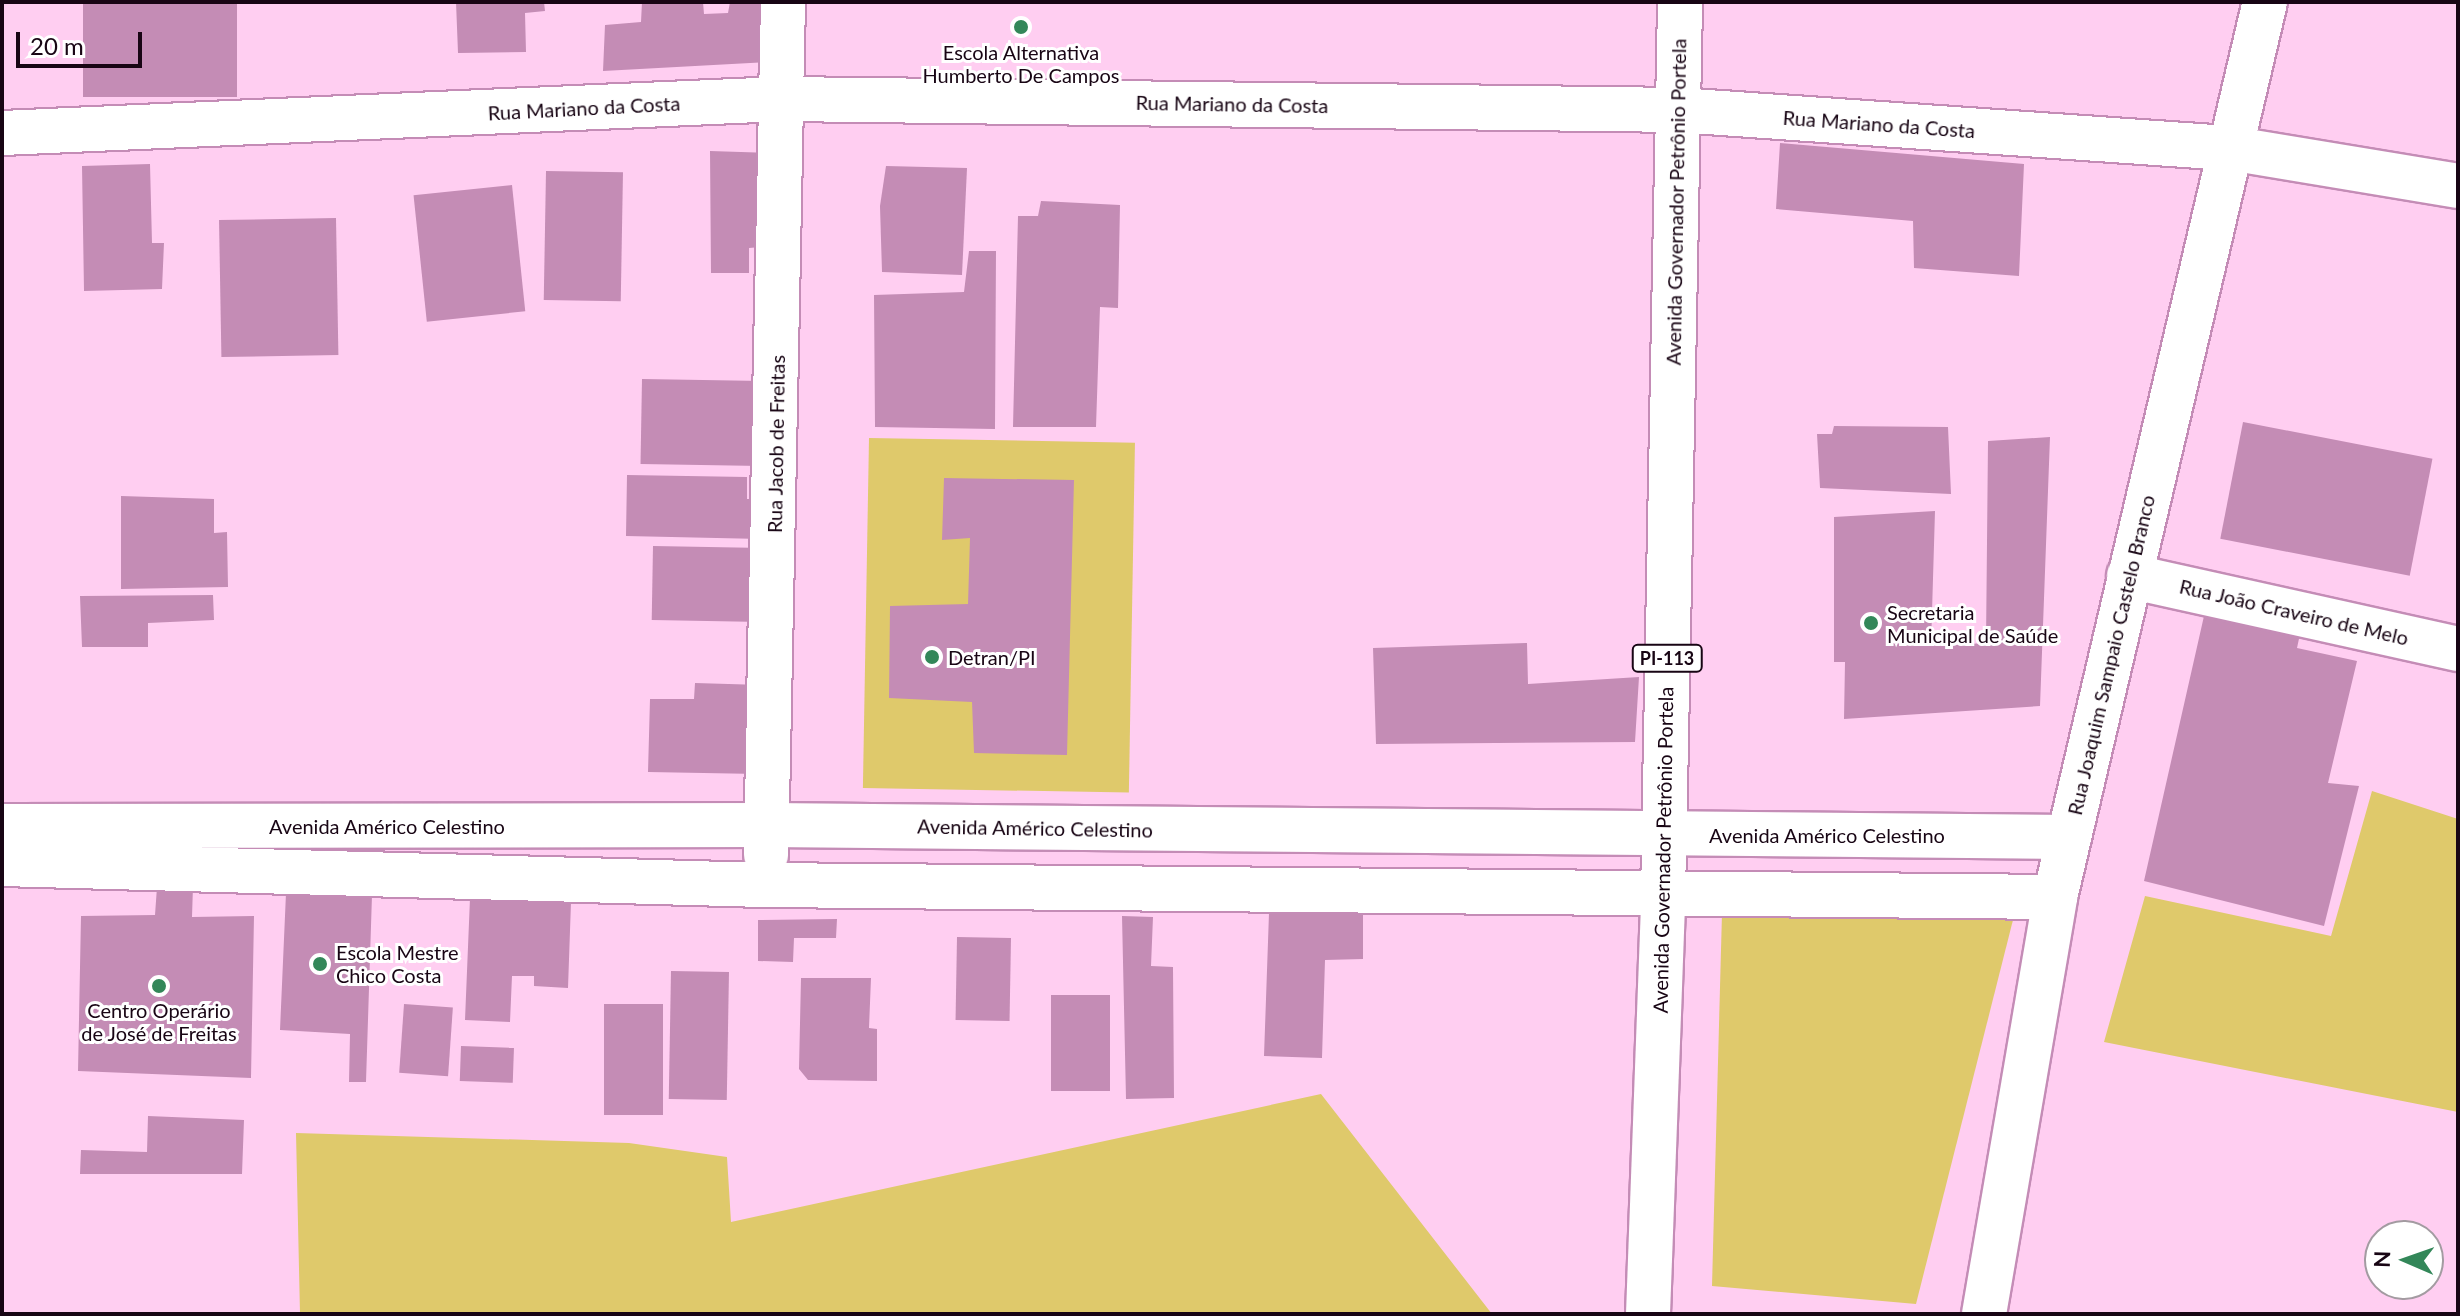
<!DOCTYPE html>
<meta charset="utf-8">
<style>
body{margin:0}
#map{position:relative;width:2460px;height:1316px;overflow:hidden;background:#ffcef1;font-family:Lato,sans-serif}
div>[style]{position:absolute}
.green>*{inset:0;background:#dfc96b;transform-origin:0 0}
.building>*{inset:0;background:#c48cb5;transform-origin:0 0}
.roads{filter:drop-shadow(2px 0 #c48cb6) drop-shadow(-2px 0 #c48cb6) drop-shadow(0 2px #c48cb6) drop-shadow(0 -2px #c48cb6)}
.minor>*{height:44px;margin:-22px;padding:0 22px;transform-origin:22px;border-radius:22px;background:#fff}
.major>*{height:44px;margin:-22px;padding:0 22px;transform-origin:22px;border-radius:22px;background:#fff}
.dots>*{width:22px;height:22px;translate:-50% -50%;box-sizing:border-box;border:4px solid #fff;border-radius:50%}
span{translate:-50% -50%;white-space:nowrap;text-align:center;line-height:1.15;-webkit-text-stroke:6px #fff;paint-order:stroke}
.shield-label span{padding:2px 6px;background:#fff;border:2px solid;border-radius:6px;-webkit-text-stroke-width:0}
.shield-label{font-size:18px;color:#180514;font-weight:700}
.poi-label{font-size:20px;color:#180514}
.left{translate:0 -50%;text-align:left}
.street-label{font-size:20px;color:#180514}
.frame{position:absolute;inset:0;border:4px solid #180514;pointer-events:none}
.north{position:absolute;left:2364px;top:1220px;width:80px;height:80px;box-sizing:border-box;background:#fff;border:2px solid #a39ba1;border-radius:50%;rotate:272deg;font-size:22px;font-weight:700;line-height:32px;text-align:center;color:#180514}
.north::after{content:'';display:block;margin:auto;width:28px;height:36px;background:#338759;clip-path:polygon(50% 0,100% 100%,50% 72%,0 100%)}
.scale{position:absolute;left:16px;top:32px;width:126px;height:36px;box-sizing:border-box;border:4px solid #180514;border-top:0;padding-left:10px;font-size:24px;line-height:28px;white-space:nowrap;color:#180514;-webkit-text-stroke:6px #fff;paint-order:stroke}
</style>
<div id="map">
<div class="green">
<i style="left:869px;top:438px;width:266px;height:350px;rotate:1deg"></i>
<i style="clip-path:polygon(2372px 791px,2458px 819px,2458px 1112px,2104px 1042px,2145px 896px,2331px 936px)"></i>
<i style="clip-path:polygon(2015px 912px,1916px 1304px,1712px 1286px,1722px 913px)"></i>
<i style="clip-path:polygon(1321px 1094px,1492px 1314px,300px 1314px,296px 1133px,629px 1143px,727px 1157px,731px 1222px)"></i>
</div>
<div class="building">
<i style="left:83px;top:2px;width:154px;height:95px"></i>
<i style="clip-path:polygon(456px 2px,544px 2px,545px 11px,525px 13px,526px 52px,458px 53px)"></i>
<i style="clip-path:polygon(642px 2px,703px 2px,704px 14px,728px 13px,730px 2px,769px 2px,769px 62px,603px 71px,605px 25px,641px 22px)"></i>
<i style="clip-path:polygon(1780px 143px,2024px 164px,2019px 276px,1914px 268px,1913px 221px,1776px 209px)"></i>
<i style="clip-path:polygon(710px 151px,774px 153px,772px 246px,749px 248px,749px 273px,711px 273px)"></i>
<i style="clip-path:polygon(150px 164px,152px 243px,164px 243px,162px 289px,84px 291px,82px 166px)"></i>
<i style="clip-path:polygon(886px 166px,967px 168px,962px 275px,882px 272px,880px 206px)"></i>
<i style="left:546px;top:171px;width:77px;height:129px;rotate:1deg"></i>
<i style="left:512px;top:185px;width:127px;height:99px;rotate:84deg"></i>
<i style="clip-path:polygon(1041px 201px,1120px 205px,1118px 308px,1100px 307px,1096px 427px,1013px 427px,1018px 216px,1038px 216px)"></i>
<i style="left:336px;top:218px;width:137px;height:117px;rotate:89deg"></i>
<i style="clip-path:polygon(969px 251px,996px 251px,995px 429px,875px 427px,874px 295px,964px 292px)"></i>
<i style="left:642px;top:379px;width:121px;height:85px;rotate:1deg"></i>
<i style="left:2243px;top:422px;width:193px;height:119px;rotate:11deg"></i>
<i style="clip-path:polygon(1834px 426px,1948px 427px,1951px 494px,1820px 488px,1817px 434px,1832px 434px)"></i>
<i style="clip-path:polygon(2050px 437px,2040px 706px,1844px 719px,1845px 662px,1834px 662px,1834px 517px,1935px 511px,1931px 646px,1986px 643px,1988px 441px)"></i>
<i style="clip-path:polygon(627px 475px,747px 477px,747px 499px,762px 499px,762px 539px,626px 536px)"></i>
<i style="clip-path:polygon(944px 478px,1074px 480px,1067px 755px,974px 753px,972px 702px,889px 698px,890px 606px,968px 604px,970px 538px,942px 540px)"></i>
<i style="clip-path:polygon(121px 496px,214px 499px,214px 533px,227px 532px,228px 587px,121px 589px)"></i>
<i style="left:653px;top:546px;width:111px;height:74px;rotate:1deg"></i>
<i style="clip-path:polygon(213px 595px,214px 620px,148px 623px,148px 647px,82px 647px,80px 596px)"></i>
<i style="clip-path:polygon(2204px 616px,2300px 634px,2297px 648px,2357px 661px,2328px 783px,2359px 786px,2324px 926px,2144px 881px)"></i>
<i style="clip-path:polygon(1527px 643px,1528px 684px,1639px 677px,1635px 742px,1376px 744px,1373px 648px)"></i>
<i style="clip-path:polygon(695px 683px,762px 685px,759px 774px,648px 772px,650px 699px,694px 699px)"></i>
<i style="clip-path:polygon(193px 886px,192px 917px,254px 916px,251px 1078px,78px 1071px,81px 916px,155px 915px,157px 887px)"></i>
<i style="clip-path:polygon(286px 893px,372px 895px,366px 1082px,349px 1082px,350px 1034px,280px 1030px)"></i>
<i style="clip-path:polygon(470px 898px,571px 902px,568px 988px,534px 986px,534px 976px,512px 976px,510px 1022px,465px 1020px)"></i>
<i style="clip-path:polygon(1363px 912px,1363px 959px,1325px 960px,1322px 1058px,1264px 1056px,1269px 913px)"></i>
<i style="clip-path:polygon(1122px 916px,1153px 917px,1151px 966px,1173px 967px,1174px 1098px,1126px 1099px)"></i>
<i style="clip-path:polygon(837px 919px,836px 938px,794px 938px,793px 962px,758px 961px,758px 920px)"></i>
<i style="left:957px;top:937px;width:54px;height:83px;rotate:1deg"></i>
<i style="left:671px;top:971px;width:58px;height:128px;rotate:1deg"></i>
<i style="clip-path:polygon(801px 978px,871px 978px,869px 1028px,877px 1029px,877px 1081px,808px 1080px,799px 1069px)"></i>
<i style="left:1051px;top:995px;width:59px;height:96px"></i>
<i style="left:404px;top:1004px;width:49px;height:69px;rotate:4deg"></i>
<i style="left:604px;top:1004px;width:59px;height:111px"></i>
<i style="left:461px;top:1046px;width:53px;height:35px;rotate:2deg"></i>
<i style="clip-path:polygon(148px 1116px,244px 1120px,242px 1174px,80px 1174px,81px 1150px,147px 1152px)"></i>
</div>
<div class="roads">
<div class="minor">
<i style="left:2px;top:133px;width:781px;rotate:-2.5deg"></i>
<i style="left:782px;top:99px;width:896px;rotate:0.7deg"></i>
<i style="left:1678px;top:110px;width:552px;rotate:3.95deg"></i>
<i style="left:2229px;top:148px;width:232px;rotate:9.4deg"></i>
<i style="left:2129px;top:576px;width:337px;rotate:12.5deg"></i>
<i style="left:2px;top:826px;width:767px;rotate:-0.07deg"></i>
<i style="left:769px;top:825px;width:1300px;rotate:0.53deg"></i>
<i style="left:766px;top:855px;width:853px;rotate:-88.86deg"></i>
<i style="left:2px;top:864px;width:761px;rotate:1.58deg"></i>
<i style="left:763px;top:885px;width:1292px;rotate:0.53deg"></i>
<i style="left:1984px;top:1314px;width:423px;rotate:-80.3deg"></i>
<i style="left:2055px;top:897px;width:919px;rotate:-76.8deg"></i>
</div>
<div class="major">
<i style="left:1648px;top:1314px;width:417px;rotate:-87.9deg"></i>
<i style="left:1663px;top:897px;width:895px;rotate:-88.91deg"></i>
</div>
</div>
<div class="dots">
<i style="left:1021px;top:27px;background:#338759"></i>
<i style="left:1871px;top:623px;background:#338759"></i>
<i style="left:932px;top:657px;background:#338759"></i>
<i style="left:320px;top:964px;background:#338759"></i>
<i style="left:159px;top:986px;background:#338759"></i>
</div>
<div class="shield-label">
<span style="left:1667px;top:658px">PI-113</span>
</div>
<div class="poi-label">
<span style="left:1021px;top:64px">Escola Alternativa<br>Humberto De Campos</span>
<span class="left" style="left:1887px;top:624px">Secretaria<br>Municipal de Saúde</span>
<span class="left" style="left:948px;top:657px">Detran/PI</span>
<span class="left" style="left:336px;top:964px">Escola Mestre<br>Chico Costa</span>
<span style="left:159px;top:1022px">Centro Operário<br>de José de Freitas</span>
</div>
<div class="street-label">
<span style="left:1232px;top:104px;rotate:1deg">Rua Mariano da Costa</span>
<span style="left:584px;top:108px;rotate:-3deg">Rua Mariano da Costa</span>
<span style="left:1879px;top:124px;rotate:4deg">Rua Mariano da Costa</span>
<span style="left:1676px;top:202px;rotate:-89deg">Avenida Governador Petrônio Portela</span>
<span style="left:776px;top:444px;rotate:-89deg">Rua Jacob de Freitas</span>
<span style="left:2294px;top:612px;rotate:13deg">Rua João Craveiro de Melo</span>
<span style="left:2111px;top:655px;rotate:-77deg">Rua Joaquim Sampaio Castelo Branco</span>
<span style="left:387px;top:826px">Avenida Américo Celestino</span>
<span style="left:1035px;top:828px;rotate:1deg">Avenida Américo Celestino</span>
<span style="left:1827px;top:835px">Avenida Américo Celestino</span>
<span style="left:1663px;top:850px;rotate:-89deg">Avenida Governador Petrônio Portela</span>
</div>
<div class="frame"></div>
<div class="north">N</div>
<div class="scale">20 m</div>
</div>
